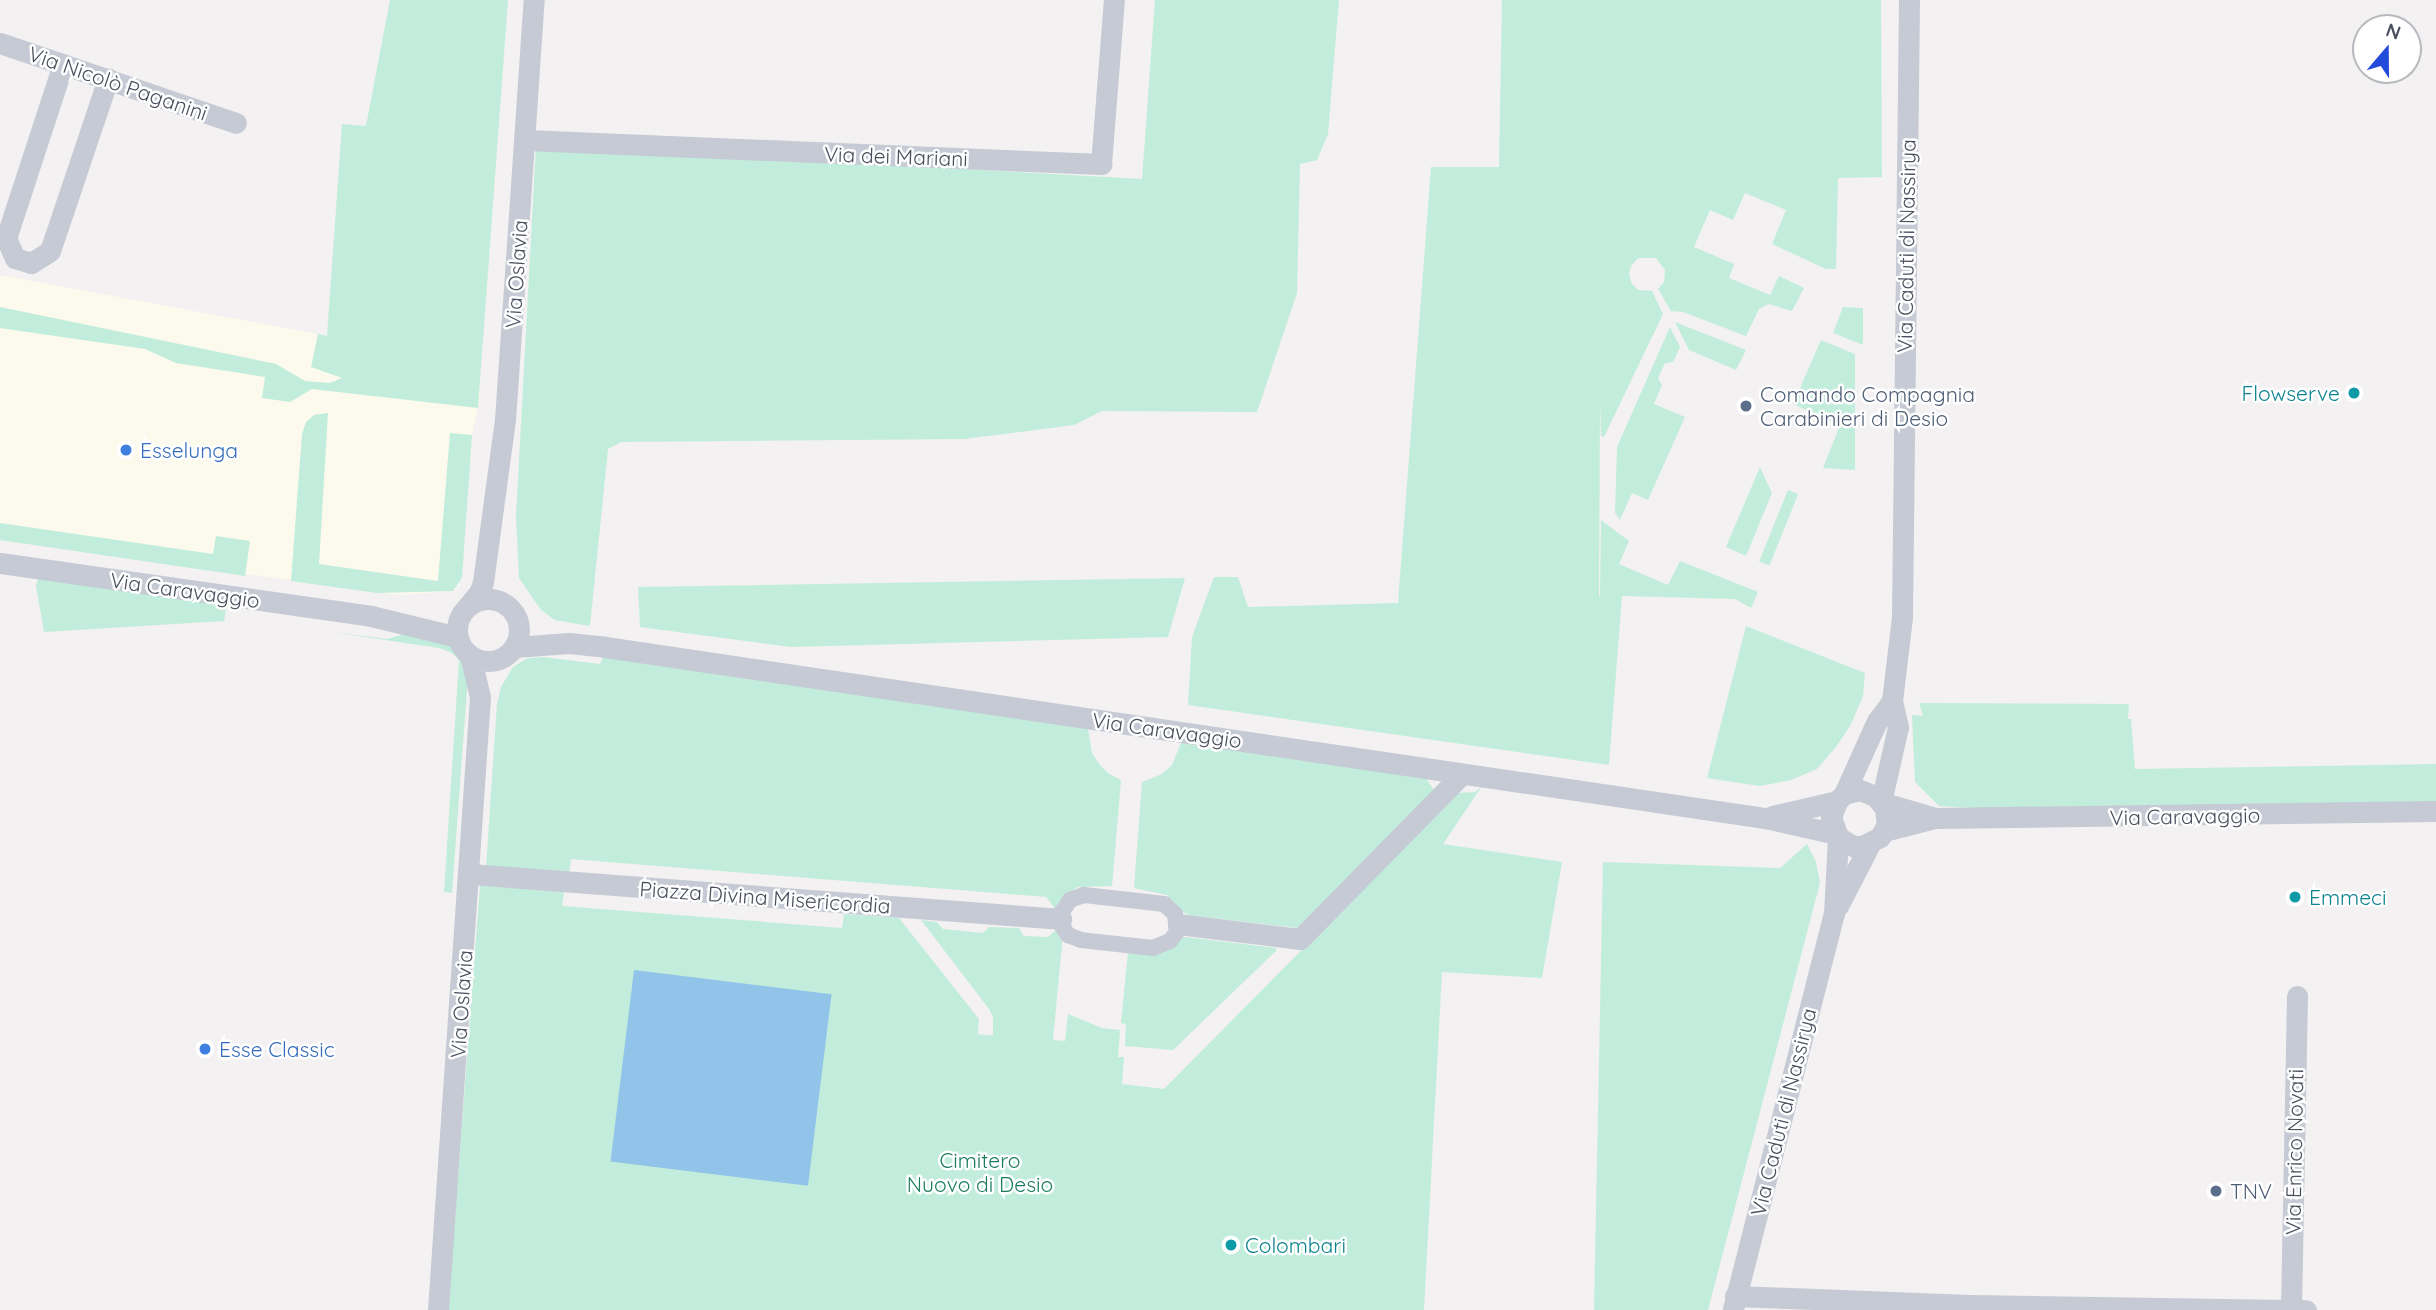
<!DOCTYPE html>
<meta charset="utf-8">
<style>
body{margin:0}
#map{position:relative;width:2436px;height:1310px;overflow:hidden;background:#f3f1f1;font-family:Quicksand,sans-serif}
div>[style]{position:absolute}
.commercial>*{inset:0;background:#fbfaec}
.green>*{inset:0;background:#c2eddc;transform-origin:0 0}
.water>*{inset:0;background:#92c3e8;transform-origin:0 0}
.pedestrian>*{height:16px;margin:-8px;padding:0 8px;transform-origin:8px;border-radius:8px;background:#c5cad4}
.minor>*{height:21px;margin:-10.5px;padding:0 10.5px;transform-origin:10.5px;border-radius:10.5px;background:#c5cad4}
.minor>.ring{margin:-10.5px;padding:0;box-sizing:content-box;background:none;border:21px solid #c5cad4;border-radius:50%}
.dots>*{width:19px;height:19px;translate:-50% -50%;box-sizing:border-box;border:4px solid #fff;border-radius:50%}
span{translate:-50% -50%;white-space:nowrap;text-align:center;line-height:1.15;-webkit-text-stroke:5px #fff;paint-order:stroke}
.street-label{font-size:21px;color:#494f5d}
.culture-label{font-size:21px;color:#0d838f}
.right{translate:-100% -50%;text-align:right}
.left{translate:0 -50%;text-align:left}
.service-label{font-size:21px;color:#4e5e75}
.shop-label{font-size:21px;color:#366cbe}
.park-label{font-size:21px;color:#1c7c61}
.north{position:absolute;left:2352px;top:14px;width:70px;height:70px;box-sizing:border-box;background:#fff;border:2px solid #b6b9be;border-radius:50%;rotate:20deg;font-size:19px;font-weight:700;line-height:28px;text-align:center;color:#494f5d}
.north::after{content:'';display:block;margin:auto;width:24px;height:32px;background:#234bdb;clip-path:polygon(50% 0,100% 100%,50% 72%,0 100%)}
</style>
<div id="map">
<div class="commercial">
<i style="clip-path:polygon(0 275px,318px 334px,311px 367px,481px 392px,472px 435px,459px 585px,453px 591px,398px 595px,0 540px)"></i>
</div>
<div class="green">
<i style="clip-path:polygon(390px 0,508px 0,478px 408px,312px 389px,290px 402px,262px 398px,265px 377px,176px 363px,145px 349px,0 328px,0 307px,276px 364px,305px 381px,330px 383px,342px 378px,311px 367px,318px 334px,327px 336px,342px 124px,366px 126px)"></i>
<i style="clip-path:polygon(1155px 0,1339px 0,1328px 134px,1317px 160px,1300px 164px,1297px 293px,1257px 412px,1102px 411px,1074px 425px,964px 439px,621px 442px,608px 449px,590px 626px,555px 620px,541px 610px,519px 578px,516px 516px,536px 145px,1142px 179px)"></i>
<i style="clip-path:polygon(1502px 0,1881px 0,1882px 177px,1838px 178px,1836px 269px,1826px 269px,1772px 244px,1786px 210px,1745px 193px,1733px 220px,1710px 210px,1694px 247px,1734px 264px,1729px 278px,1770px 295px,1779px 276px,1804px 288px,1792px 311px,1769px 304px,1759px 309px,1746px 336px,1683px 312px,1671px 311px,1658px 289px,1664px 282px,1665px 270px,1656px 258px,1638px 258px,1631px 266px,1629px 275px,1632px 284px,1638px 290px,1652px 291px,1663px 314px,1604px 437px,1601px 436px,1600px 400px,1599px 596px,1603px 595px,1600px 595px,1601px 520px,1629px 541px,1619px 564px,1668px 585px,1680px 561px,1758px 592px,1751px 608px,1735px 599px,1622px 596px,1609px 765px,1188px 705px,1192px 637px,1214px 577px,1238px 577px,1248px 607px,1398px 603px,1431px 167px,1499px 167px)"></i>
<i style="clip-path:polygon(1843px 307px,1863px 308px,1863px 345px,1833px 333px)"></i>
<i style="clip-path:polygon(1675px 322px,1746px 350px,1736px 370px,1689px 350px)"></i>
<i style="clip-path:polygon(1670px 327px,1680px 347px,1673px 362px,1665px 363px,1658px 378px,1662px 385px,1654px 404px,1685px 417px,1648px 500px,1632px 493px,1620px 520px,1615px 513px,1617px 447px)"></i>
<i style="clip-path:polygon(1821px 340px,1855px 354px,1855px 470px,1823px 468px,1840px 425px,1793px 404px)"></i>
<i style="clip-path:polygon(328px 413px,319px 564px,438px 581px,450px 433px,472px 435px,462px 578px,453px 591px,377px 593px,291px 581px,302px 434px,306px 422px,314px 415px)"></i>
<i style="clip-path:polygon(1760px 467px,1772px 493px,1746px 556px,1726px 547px)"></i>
<i style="left:1788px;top:490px;width:11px;height:77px;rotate:22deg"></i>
<i style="clip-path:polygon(0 523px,213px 554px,216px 536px,250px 541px,245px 576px,0 540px)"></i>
<i style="clip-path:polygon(38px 577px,227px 604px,224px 621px,44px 632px,36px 586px)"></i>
<i style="clip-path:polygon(1185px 578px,1168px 637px,791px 647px,640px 627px,638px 587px)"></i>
<i style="clip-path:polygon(1746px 626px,1865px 673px,1863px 696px,1850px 726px,1836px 747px,1817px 769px,1791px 780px,1760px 786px,1707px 778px)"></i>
<i style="clip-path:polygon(331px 632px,387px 639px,411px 632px,456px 645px,461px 650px,468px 676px,452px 893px,444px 892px,459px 660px,452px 653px,439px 648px)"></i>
<i style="clip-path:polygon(543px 657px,600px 664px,603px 657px,1088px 729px,1092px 753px,1099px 764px,1109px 774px,1121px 780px,1112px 886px,1078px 887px,1067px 894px,1056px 910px,1046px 897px,571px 859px,569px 875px,486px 868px,497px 704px,501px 687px,513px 667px,528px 658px)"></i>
<i style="clip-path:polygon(1919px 703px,2129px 704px,2128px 719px,2131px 719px,2135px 769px,2436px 764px,2436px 802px,2042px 812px,1939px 806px,1915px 782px,1912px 715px,1923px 716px)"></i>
<i style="clip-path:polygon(1181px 743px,1426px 778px,1434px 790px,1298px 928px,1189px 915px,1179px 910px,1167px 895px,1134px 888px,1142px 782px,1162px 774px,1172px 765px)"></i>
<i style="clip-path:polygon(1482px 786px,1443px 844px,1562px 862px,1542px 978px,1442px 972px,1424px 1310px,448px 1310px,480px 885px,564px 892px,562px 906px,842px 928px,844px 914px,899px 918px,979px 1019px,978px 1034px,985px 1035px,993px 1035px,993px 1017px,989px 1009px,921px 920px,937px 922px,943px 929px,983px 933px,989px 927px,1019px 928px,1024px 936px,1048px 937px,1055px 931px,1063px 934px,1053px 1040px,1065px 1041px,1068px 1014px,1102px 1028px,1120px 1030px,1118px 1057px,1124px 1057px,1122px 1084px,1164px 1089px,1457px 793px,1475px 792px)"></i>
<i style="clip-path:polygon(1807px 844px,1816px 862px,1820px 883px,1708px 1310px,1594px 1310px,1603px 862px,1780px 868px)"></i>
<i style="clip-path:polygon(1185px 937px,1276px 948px,1276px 951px,1173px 1050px,1125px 1046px,1126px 1024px,1121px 1023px,1128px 952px,1158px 953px)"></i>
</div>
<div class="water">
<i style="left:634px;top:970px;width:199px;height:193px;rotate:7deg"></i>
</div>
<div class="pedestrian">
<i style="left:1084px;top:895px;width:81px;rotate:6.4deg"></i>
<i style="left:1164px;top:904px;width:15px;rotate:42deg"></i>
<i style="left:1175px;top:914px;width:18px;rotate:84deg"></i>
<i style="left:1177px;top:932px;width:11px;rotate:128deg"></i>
<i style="left:1170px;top:941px;width:18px;rotate:158deg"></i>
<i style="left:1153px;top:948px;width:72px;rotate:-173.7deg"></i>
<i style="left:1081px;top:940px;width:14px;rotate:-159deg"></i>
<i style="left:1068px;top:935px;width:11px;rotate:-124deg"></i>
<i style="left:1062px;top:926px;width:14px;rotate:-90deg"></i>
<i style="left:1062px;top:912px;width:14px;rotate:-56deg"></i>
<i style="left:1070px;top:900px;width:15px;rotate:-20deg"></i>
</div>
<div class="minor">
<i style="left:1909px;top:0;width:617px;rotate:90.65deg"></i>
<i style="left:1902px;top:617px;width:85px;rotate:96.8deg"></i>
<i style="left:1892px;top:701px;width:27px;rotate:77deg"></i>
<i style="left:1898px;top:727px;width:77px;rotate:102.8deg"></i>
<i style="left:1881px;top:802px;width:56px;rotate:16.5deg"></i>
<i style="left:0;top:43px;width:249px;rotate:18.7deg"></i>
<i style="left:63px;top:64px;width:183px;rotate:108.1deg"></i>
<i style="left:6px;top:238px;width:22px;rotate:66deg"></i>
<i style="left:15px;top:258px;width:17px;rotate:17deg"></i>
<i style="left:31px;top:263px;width:22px;rotate:-32deg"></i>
<i style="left:50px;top:251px;width:182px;rotate:-71.4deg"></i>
<i style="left:526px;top:140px;width:576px;rotate:2.39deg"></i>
<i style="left:1101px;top:164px;width:165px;rotate:-85.5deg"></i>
<i style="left:0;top:563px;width:375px;rotate:8.1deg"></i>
<i style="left:371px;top:616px;width:89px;rotate:13.6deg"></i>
<i class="ring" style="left:457px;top:599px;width:41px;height:41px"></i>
<i style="left:468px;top:606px;width:19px;rotate:-51deg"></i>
<i style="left:480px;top:591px;width:9px;rotate:-72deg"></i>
<i style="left:483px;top:582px;width:163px;rotate:-82.3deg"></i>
<i style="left:505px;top:420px;width:421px;rotate:-86.1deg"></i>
<i style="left:514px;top:647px;width:55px;rotate:-4.2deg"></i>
<i style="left:569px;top:643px;width:36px;rotate:6deg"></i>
<i style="left:605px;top:647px;width:1173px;rotate:8.39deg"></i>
<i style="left:1765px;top:818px;width:73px;rotate:12.7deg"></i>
<i style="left:1844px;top:794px;width:80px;rotate:-65.7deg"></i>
<i style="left:1877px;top:721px;width:25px;rotate:-53deg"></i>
<i style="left:1772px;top:816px;width:67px;rotate:-13deg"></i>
<i style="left:1837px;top:801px;width:10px;rotate:-45deg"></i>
<i style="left:1844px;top:794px;width:16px;rotate:-14deg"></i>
<i style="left:1860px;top:790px;width:16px;rotate:22deg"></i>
<i style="left:1875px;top:796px;width:16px;rotate:50deg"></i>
<i style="left:1885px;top:808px;width:16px;rotate:83deg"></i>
<i style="left:1887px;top:824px;width:15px;rotate:118deg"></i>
<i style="left:1880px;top:837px;width:20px;rotate:153deg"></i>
<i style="left:1862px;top:846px;width:9px;rotate:180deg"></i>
<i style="left:1853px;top:846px;width:17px;rotate:-149deg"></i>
<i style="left:1838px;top:837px;width:21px;rotate:-109deg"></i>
<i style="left:1831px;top:817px;width:17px;rotate:-69deg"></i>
<i style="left:1884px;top:831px;width:53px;rotate:-14.3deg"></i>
<i style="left:1935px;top:818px;width:501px;rotate:-0.8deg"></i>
<i style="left:470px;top:874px;width:593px;rotate:4.35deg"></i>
<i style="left:1838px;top:906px;width:70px;rotate:-62.7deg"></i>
<i style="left:1178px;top:924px;width:123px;rotate:7deg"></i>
<i style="left:1300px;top:939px;width:231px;rotate:-45.5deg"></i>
<i style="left:1735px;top:1296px;width:235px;rotate:2.2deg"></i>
<i style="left:1970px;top:1305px;width:336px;rotate:0.9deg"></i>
<i style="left:1733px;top:1309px;width:408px;rotate:-75.7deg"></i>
<i style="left:1834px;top:914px;width:77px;rotate:-87deg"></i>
<i style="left:2291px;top:1309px;width:313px;rotate:-88.9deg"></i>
<i style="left:438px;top:1310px;width:614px;rotate:-86.08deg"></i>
<i style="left:480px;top:697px;width:43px;rotate:-103.4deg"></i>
</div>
<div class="dots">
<i style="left:2354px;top:393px;background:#0f9aa8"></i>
<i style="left:1746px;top:406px;background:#5c6f8a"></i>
<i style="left:126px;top:450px;background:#3f7fe0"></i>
<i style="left:2295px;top:897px;background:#0f9aa8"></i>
<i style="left:205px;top:1049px;background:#3f7fe0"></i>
<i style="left:2216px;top:1191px;background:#5c6f8a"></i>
<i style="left:1231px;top:1245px;background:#0f9aa8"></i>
</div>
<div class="street-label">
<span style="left:118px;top:83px;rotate:19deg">Via Nicolò Paganini</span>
<span style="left:896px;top:156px;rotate:2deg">Via dei Mariani</span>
<span style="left:1906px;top:246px;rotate:-89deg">Via Caduti di Nassirya</span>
<span style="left:516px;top:274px;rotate:-86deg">Via Oslavia</span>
<span style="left:185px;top:590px;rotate:8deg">Via Caravaggio</span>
<span style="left:1167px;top:730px;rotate:8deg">Via Caravaggio</span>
<span style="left:2185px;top:816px;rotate:-1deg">Via Caravaggio</span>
<span style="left:765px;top:897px;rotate:4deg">Piazza Divina Misericordia</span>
<span style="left:461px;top:1004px;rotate:-86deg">Via Oslavia</span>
<span style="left:1783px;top:1112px;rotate:-76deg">Via Caduti di Nassirya</span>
<span style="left:2294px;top:1152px;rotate:-89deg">Via Enrico Novati</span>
</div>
<div class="culture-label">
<span class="right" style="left:2340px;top:393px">Flowserve</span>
<span class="left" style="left:2309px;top:897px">Emmeci</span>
<span class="left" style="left:1245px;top:1245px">Colombari</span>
</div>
<div class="service-label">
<span class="left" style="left:1760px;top:406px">Comando Compagnia<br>Carabinieri di Desio</span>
<span class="left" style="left:2230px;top:1191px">TNV</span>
</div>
<div class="shop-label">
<span class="left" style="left:140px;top:450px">Esselunga</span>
<span class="left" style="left:219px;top:1049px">Esse Classic</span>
</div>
<div class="park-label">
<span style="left:980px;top:1172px">Cimitero<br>Nuovo di Desio</span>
</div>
<div class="north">N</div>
</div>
